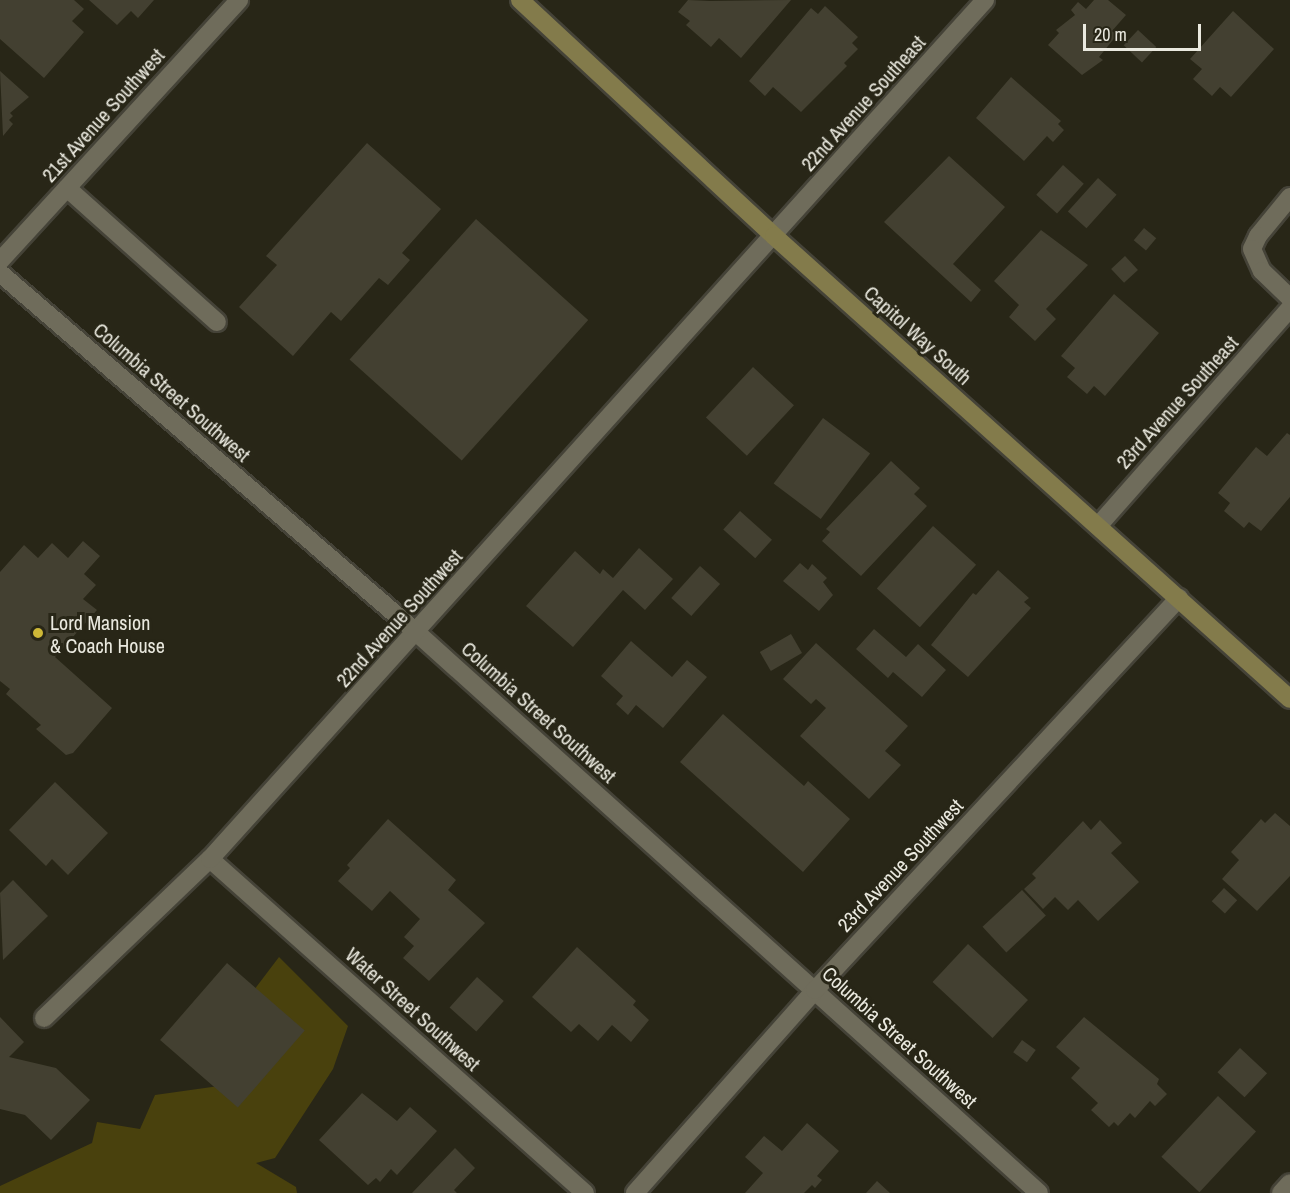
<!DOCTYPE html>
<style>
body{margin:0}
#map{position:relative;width:1290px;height:1193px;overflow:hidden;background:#282617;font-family:"Archivo Narrow",sans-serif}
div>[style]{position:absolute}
.green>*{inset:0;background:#49410d}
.building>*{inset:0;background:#434031;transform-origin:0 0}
.roads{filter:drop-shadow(2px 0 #454338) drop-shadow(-2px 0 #454338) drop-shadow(0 2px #454338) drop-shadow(0 -2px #454338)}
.lane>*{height:18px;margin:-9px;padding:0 9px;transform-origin:9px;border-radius:9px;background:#6f6c5b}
.street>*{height:18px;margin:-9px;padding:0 9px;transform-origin:9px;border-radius:9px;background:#6f6c5b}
.secondary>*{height:18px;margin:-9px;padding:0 9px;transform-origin:9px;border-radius:9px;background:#837b4b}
.dots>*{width:16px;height:16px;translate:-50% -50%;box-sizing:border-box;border:3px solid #282617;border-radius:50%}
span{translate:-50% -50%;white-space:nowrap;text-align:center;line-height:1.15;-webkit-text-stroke:6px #282617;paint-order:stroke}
.street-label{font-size:20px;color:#eae9df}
.poi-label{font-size:20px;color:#eae9df}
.left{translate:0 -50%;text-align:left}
.scale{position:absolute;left:1083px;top:24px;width:118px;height:27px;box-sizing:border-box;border:3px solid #eae9df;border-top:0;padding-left:8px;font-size:18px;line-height:21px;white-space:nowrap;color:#eae9df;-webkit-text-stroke:4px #282617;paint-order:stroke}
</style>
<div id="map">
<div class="green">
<i style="clip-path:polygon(279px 957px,348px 1026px,333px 1069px,275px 1158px,256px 1163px,296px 1187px,297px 1193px,0 1193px,0 1186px,92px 1143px,97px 1122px,140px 1129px,155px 1095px,226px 1085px,235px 1015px)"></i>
</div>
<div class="building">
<i style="clip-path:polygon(0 0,74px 0,84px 9px,72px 21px,84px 32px,44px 78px,0 39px)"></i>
<i style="clip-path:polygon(89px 0,154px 0,138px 18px,131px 11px,117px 25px)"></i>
<i style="clip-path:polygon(688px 0,710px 1px,791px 0,741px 58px,719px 38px,711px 47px,686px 25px,690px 21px,678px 12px)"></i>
<i style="clip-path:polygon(1094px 0,1108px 0,1126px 15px,1112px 31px,1117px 35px,1099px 57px,1103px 60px,1082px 75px,1048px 45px,1059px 33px,1056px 30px,1075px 15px,1071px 10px,1078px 2px,1086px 9px)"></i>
<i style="clip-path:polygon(825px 6px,858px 37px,852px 43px,858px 49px,844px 63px,847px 66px,801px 112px,773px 87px,765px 96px,749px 81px,811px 8px,818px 14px)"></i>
<i style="clip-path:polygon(1233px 11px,1274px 49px,1231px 97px,1220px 87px,1212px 96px,1193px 79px,1202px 69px,1190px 59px)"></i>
<i style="left:1138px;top:30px;width:25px;height:21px;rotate:43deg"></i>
<i style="clip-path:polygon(0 71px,29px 97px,10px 113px,13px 116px,9px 120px,13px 124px,3px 136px)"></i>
<i style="clip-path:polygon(1011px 77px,1061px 121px,1058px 124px,1064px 130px,1053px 142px,1047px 136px,1024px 161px,976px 118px)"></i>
<i style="clip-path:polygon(367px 143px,441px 209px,402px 253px,410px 260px,388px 285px,379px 278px,341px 321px,331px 312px,293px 356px,239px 307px,277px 265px,266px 256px)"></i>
<i style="clip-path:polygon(949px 156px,1005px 207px,953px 264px,981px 290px,971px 302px,884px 222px)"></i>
<i style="left:1063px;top:165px;width:28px;height:40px;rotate:42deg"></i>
<i style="left:1098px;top:178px;width:25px;height:45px;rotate:42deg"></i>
<i style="left:476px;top:219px;width:151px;height:189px;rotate:42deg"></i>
<i style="left:1144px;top:228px;width:16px;height:16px;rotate:40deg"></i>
<i style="clip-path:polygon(1041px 230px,1088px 265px,1046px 309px,1056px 319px,1035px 341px,1009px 317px,1019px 305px,994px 281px)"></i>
<i style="left:1125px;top:256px;width:19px;height:19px;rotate:47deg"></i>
<i style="clip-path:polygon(1114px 294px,1159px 333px,1105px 396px,1094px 386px,1087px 394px,1067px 377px,1075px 368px,1061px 356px)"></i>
<i style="left:753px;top:367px;width:56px;height:69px;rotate:43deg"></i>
<i style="left:823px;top:418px;width:59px;height:82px;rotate:37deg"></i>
<i style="clip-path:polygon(1287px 433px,1290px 435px,1290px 497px,1261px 531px,1249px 522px,1244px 528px,1224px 511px,1230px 503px,1218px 493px,1256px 447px,1267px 456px)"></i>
<i style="clip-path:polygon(891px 461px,920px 488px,914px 494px,927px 506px,861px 576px,822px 541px,830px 532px,826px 529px)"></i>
<i style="left:740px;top:511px;width:43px;height:25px;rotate:42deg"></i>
<i style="left:933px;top:526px;width:58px;height:84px;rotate:42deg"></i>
<i style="clip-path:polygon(83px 541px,100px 556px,84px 574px,96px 585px,83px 599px,97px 610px,55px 657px,112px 708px,73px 753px,66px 755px,36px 729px,41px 725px,6px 694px,10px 689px,0 681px,0 572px,24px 545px,38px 558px,52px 543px,68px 558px)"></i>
<i style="clip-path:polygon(639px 548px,673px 579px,645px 610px,623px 590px,573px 647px,526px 606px,575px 551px,600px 574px,603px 569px,613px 578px)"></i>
<i style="clip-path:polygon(800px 563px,808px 570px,812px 564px,827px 578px,823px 582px,833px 595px,819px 611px,783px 581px)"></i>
<i style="left:700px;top:566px;width:27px;height:43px;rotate:42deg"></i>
<i style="clip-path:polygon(998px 570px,1029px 598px,1024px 602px,1031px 608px,968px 677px,931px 645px,973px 593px,976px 595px)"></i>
<i style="clip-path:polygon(874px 629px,906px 657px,918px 644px,946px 670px,922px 697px,893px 672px,888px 678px,856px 649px)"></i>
<i style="left:791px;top:634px;width:22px;height:36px;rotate:60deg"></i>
<i style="clip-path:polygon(631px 641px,672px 677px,687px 660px,707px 677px,663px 728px,636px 705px,628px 715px,616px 704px,623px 696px,601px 676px)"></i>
<i style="clip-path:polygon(816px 643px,908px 726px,885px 751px,901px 765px,869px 799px,800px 736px,826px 708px,816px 699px,811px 704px,783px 679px)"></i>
<i style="clip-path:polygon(723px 714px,804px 786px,808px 781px,850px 819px,803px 872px,680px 762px)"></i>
<i style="clip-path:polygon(55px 782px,108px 833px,68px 875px,52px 859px,46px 866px,9px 830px)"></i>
<i style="clip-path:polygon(1275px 813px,1290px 826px,1290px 876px,1257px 911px,1222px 879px,1239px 860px,1231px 852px,1261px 819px,1265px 823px)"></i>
<i style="clip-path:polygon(388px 819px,456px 880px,448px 890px,485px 923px,429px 981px,403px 958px,414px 946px,404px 937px,420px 919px,390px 891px,372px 911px,338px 881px,350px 868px,347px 865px)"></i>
<i style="clip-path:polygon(1100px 820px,1122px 843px,1111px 853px,1139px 882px,1098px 921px,1078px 900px,1068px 910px,1055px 897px,1043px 909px,1024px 889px,1036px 878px,1032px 874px,1083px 821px,1091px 830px)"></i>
<i style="clip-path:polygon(13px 880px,48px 916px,3px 960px,0 893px)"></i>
<i style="left:1224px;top:888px;width:18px;height:18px;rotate:43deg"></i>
<i style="left:1022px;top:890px;width:35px;height:54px;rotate:47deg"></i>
<i style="left:968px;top:944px;width:82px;height:52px;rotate:43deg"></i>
<i style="clip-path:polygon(577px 947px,636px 1001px,633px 1005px,649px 1020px,631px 1042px,612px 1025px,598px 1041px,579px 1024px,571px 1032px,532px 997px)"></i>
<i style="left:227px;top:963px;width:103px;height:102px;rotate:41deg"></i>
<i style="left:477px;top:977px;width:36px;height:41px;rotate:42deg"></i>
<i style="clip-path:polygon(0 1017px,24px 1042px,9px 1057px,56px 1068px,90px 1100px,51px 1140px,25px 1115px,0 1109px)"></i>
<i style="clip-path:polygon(1084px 1017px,1159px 1079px,1157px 1084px,1167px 1094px,1155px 1106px,1150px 1101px,1135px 1118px,1130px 1113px,1118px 1126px,1114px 1122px,1109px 1127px,1091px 1110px,1098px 1103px,1071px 1078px,1080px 1068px,1056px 1047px)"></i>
<i style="left:1022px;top:1040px;width:17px;height:15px;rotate:36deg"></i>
<i style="left:1240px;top:1048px;width:37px;height:33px;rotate:43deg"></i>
<i style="clip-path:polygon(362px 1093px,397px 1121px,410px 1107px,437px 1131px,397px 1175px,391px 1169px,380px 1182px,376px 1178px,368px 1185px,319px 1140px)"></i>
<i style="left:1218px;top:1096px;width:52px;height:83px;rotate:43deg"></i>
<i style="clip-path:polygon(807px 1123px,839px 1151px,817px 1176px,822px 1180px,815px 1188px,812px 1185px,804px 1193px,745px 1193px,763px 1173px,745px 1157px,764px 1136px,782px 1151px)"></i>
<i style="clip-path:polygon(455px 1148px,475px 1168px,454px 1190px,457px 1193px,412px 1193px)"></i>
<i style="clip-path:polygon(877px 1181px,890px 1193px,866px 1193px)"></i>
</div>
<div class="roads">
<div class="lane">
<i style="left:67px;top:188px;width:201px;rotate:41.8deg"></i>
<i style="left:1290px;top:197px;width:50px;rotate:129.4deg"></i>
<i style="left:1258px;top:236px;width:14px;rotate:115deg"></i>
<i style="left:1252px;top:249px;width:24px;rotate:66deg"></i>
<i style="left:1262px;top:271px;width:39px;rotate:44deg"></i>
</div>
<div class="street">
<i style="left:0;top:261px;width:354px;rotate:-47.5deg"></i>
<i style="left:0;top:273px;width:549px;rotate:40.79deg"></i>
<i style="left:416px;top:632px;width:838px;rotate:42deg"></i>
<i style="left:1098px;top:526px;width:290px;rotate:-48.6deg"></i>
<i style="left:210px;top:859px;width:502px;rotate:41.69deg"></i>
<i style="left:44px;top:1018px;width:230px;rotate:-43.8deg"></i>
<i style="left:210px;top:859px;width:1157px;rotate:-47.94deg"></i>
<i style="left:635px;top:1193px;width:271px;rotate:-48.4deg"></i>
<i style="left:815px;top:990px;width:535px;rotate:-47.12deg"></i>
<i style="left:1281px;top:1193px;width:13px;rotate:-48deg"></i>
</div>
<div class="secondary">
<i style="left:520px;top:0;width:347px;rotate:42.9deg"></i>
<i style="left:774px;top:236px;width:693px;rotate:41.9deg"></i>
</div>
</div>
<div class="dots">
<i style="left:38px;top:633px;background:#ceb837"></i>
</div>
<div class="street-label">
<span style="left:863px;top:103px;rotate:-48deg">22nd Avenue Southeast</span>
<span style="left:103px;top:115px;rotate:-48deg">21st Avenue Southwest</span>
<span style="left:918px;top:335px;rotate:42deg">Capitol Way South</span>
<span style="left:172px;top:392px;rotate:41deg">Columbia Street Southwest</span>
<span style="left:1177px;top:402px;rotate:-48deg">23rd Avenue Southeast</span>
<span style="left:399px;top:618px;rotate:-48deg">22nd Avenue Southwest</span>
<span style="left:539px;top:712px;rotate:42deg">Columbia Street Southwest</span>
<span style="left:900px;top:865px;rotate:-47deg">23rd Avenue Southwest</span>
<span style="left:413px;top:1009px;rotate:42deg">Water Street Southwest</span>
<span style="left:900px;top:1037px;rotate:42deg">Columbia Street Southwest</span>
</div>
<div class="poi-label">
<span class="left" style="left:50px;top:634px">Lord Mansion<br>&amp; Coach House</span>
</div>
<div class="scale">20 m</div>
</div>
